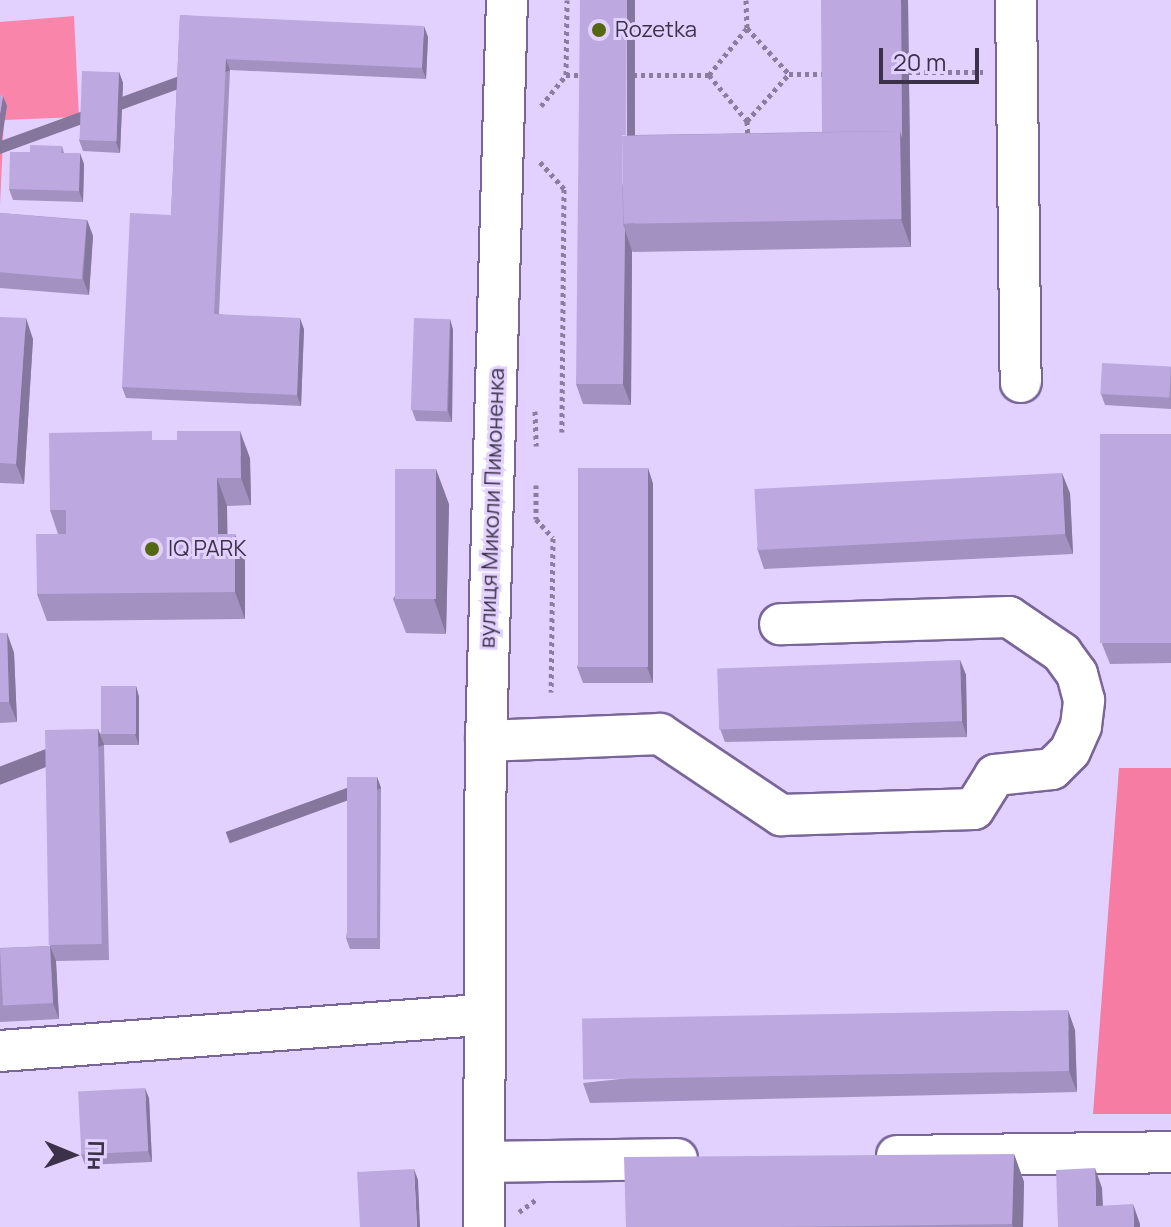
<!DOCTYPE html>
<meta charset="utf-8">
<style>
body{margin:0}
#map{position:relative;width:1171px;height:1227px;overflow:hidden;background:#e2d1ff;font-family:Manrope,sans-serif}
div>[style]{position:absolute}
.green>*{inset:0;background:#f986aa}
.forest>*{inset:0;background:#f67ca3}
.path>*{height:5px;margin-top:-2.5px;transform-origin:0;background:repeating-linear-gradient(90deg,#8a7d9f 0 4px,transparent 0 8px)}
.roads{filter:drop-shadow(2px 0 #796699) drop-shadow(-2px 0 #796699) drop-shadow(0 2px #796699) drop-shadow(0 -2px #796699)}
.minor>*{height:40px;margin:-20px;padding:0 20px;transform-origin:20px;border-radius:20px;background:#fff}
.wall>*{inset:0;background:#a391c1}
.shaded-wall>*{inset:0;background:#84769d;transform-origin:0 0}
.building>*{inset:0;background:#bda9e0;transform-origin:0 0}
.dots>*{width:22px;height:22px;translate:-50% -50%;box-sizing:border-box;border:4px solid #e2d1ff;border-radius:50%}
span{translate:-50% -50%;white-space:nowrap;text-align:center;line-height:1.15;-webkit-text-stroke:6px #e2d1ff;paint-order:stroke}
.poi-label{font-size:22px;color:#3b3249}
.left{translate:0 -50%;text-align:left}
.street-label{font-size:22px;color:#3b3249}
.north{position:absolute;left:32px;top:1115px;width:80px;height:80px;-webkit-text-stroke:6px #e2d1ff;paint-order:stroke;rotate:91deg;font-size:22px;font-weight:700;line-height:32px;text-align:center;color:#3b3249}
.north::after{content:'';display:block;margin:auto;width:28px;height:36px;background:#3b3249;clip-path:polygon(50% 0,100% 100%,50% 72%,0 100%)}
.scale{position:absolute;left:879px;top:48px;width:100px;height:36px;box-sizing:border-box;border:4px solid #3b3249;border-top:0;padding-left:10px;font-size:24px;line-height:28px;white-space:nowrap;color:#3b3249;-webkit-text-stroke:6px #e2d1ff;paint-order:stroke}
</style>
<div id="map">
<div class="green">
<i style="clip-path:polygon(74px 16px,79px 117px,4px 120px,0 206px,0 22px)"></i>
</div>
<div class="forest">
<i style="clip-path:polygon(1119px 768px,1171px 768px,1171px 1114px,1093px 1114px)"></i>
</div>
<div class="path">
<i style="left:746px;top:0;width:28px;rotate:88deg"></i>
<i style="left:908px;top:72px;width:75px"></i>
<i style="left:566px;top:75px;width:20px"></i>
<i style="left:633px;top:75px;width:76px"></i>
<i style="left:709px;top:75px;width:60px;rotate:-51deg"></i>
<i style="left:747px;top:28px;width:62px;rotate:47.6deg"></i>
<i style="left:789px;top:74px;width:39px"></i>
<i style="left:709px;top:75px;width:60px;rotate:50.4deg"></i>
<i style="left:747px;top:121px;width:63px;rotate:-48.2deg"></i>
<i style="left:541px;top:106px;width:40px;rotate:-51deg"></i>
<i style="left:566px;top:75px;width:75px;rotate:-89.2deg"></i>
<i style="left:747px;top:121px;width:19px;rotate:87deg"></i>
<i style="left:540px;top:162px;width:36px;rotate:48deg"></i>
<i style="left:564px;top:189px;width:243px;rotate:90.5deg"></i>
<i style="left:535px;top:411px;width:35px;rotate:88deg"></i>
<i style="left:536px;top:485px;width:34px;rotate:90deg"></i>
<i style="left:536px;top:519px;width:25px;rotate:48deg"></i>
<i style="left:553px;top:538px;width:154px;rotate:90.7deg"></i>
<i style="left:519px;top:1212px;width:22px;rotate:-36deg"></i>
</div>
<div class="roads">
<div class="minor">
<i style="left:1016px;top:0;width:382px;rotate:89.3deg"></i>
<i style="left:486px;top:741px;width:174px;rotate:-2.3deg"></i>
<i style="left:660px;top:734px;width:146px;rotate:33.8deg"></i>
<i style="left:781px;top:815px;width:193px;rotate:-1.8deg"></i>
<i style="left:974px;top:809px;width:40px;rotate:-58deg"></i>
<i style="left:995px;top:775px;width:57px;rotate:-6deg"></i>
<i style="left:1052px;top:769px;width:25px;rotate:-45deg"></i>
<i style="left:1070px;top:751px;width:27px;rotate:-66deg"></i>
<i style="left:1081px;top:726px;width:26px;rotate:-83deg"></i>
<i style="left:1084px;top:700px;width:27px;rotate:-105deg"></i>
<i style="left:1077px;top:674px;width:26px;rotate:-126deg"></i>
<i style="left:1062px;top:653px;width:64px;rotate:-145.8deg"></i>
<i style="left:1009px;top:617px;width:229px;rotate:178.2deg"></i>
<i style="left:0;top:1051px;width:485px;rotate:-4.3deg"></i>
<i style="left:897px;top:1156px;width:274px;rotate:-0.8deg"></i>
<i style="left:485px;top:1162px;width:192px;rotate:-0.9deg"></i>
<i style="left:484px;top:1227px;width:486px;rotate:-89.8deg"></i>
<i style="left:486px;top:741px;width:741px;rotate:-88.38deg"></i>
</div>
</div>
<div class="wall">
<i style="clip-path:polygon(908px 0,911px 247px,633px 252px,632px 251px,631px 405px,583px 404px,576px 384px,634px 135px,822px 132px)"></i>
<i style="clip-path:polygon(180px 15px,428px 37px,426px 79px,230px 70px,219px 314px,304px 329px,301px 406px,126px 398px,122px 387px,171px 215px)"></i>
<i style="clip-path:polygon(119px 72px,123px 83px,120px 153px,83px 151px,79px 140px)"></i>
<i style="clip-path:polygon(62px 146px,64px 153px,84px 164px,83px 202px,13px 200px,9px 189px,30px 152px)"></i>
<i style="clip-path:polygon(0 213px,87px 220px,93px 236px,89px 295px,0 288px)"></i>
<i style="clip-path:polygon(0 317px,33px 339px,24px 484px,0 483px)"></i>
<i style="clip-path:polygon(450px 319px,453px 330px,452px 422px,416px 421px,412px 410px)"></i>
<i style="clip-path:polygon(1171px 367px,1171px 409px,1105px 405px,1101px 394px)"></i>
<i style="clip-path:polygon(1171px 434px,1171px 663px,1110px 664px,1102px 644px)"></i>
<i style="clip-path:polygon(155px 440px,250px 458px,251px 505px,227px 506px,227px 534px,245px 561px,245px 619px,47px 621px,37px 594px,58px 534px,50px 510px)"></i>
<i style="clip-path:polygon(648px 468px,653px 484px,653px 683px,583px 683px,577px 667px)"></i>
<i style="clip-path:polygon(1070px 493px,1073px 554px,764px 569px,757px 548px)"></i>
<i style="clip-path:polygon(449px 504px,446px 634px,406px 633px,393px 599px)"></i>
<i style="clip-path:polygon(0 633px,7px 633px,14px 653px,17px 722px,0 723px)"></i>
<i style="clip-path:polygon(960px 660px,966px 675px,967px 737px,725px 742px,719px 726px)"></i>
<i style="clip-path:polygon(136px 686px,139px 697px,139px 745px,104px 745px,109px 960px,56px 961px,59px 1019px,0 1022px,0 948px,50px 946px,98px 729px,100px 734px)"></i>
<i style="clip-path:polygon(377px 777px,381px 788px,380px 949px,350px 949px,346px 938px)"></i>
<i style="clip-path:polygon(1075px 1030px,1077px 1092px,590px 1103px,583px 1083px)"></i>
<i style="clip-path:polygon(149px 1098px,152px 1162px,85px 1165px,81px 1154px)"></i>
<i style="clip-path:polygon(1014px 1154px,1024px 1182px,1023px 1227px,626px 1227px)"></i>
</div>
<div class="shaded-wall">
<i style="left:627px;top:0;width:8px;height:224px"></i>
<i style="clip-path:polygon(901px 0,908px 0,910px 158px,902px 138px)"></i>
<i style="clip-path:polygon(424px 26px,428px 37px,426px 79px,422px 68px)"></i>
<i style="left:226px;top:59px;width:12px;height:255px;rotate:70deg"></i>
<i style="clip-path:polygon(119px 72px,123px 83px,120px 153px,116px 142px)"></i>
<i style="clip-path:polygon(3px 96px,7px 106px,0 151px,0 114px)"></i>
<i style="clip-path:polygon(900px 131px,910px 158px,911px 247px,901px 219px)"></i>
<i style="clip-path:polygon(80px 153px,84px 164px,83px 202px,79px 191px)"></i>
<i style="clip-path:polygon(87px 220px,93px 236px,89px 295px,83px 279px)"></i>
<i style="clip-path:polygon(625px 230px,632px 251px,631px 405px,623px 384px)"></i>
<i style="clip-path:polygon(26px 318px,33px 339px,24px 484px,16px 464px)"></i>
<i style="clip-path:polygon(300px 318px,304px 329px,301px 406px,297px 395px)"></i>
<i style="clip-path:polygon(450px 319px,453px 330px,452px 422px,448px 411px)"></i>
<i style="clip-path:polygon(240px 431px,250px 458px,251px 505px,241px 478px)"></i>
<i style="clip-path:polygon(648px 468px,653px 484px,653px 683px,647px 667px)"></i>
<i style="clip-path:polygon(436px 469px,449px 504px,446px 634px,434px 599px)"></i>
<i style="clip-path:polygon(1062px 473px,1070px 493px,1073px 554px,1065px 534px)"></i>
<i style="clip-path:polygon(217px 478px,227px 506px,228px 561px,218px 534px)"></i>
<i style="clip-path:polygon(235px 534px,245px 561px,245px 619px,235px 592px)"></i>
<i style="clip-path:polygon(7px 633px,14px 653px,17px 722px,9px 702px)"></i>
<i style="clip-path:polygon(960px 660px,966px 675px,967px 737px,962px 721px)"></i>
<i style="clip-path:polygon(136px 686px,139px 697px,139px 745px,135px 734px)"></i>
<i style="left:98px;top:729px;width:17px;height:215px;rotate:69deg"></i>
<i style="left:377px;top:777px;width:12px;height:161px;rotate:70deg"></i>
<i style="clip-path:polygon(50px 946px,56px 961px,59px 1019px,53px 1003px)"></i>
<i style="clip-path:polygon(1068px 1010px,1075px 1030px,1077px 1092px,1069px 1071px)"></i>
<i style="clip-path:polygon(145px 1088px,149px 1098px,152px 1162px,148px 1151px)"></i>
<i style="clip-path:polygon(1014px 1154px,1024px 1182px,1023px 1227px,1013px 1227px,1012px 1224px)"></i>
<i style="clip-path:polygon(1095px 1168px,1102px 1188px,1104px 1226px,1096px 1206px)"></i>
<i style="clip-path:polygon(414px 1169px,418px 1180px,420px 1227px,417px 1227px)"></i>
<i style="clip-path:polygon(1133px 1204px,1140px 1224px,1140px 1227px,1134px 1227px)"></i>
</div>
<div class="building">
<i style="clip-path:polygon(580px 0,627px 0,626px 135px,622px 135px,623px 224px,625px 230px,623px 384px,576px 384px)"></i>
<i style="clip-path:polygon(821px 0,901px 0,902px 138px,900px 131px,822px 132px)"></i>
<i style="clip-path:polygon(180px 15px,424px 26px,422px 68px,226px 59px,214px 314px,300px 318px,297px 395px,122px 387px,130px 213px,171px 215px)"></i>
<i style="left:82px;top:71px;width:37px;height:69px;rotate:2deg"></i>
<i style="clip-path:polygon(0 95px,3px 96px,0 114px)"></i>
<i style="left:900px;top:131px;width:88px;height:278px;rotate:89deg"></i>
<i style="clip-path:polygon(30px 145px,62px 146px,61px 153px,80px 153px,79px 191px,9px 189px,10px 152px,30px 152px)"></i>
<i style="left:0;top:213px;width:87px;height:59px;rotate:5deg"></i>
<i style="clip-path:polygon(0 317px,26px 318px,16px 464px,0 463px)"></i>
<i style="left:414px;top:318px;width:36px;height:92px;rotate:2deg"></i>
<i style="left:1102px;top:363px;width:69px;height:31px;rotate:3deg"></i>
<i style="clip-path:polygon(152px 431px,152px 440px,177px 440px,177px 431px,240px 431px,241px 478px,217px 478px,218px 534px,235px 534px,235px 592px,37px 594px,36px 534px,66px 534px,66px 510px,50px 510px,49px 433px)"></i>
<i style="left:1171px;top:434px;width:209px;height:71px;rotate:90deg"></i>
<i style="left:578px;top:468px;width:70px;height:199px"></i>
<i style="left:395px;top:469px;width:41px;height:130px"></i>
<i style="left:1062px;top:473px;width:61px;height:308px;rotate:87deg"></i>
<i style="clip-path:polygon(0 633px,7px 633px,9px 702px,0 702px)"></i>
<i style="left:960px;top:660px;width:61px;height:243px;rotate:88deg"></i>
<i style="left:101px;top:686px;width:35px;height:48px"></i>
<i style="left:98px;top:729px;width:215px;height:53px;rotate:89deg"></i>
<i style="left:347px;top:777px;width:30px;height:161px"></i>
<i style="left:50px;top:946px;width:57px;height:50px;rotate:87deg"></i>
<i style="left:1068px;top:1010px;width:61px;height:486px;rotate:89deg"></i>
<i style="left:145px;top:1088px;width:63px;height:67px;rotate:87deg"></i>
<i style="clip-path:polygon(1014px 1154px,1012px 1224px,780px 1227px,626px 1227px,624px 1157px)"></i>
<i style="clip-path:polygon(1095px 1168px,1096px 1206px,1133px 1204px,1134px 1227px,1058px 1227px,1056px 1170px)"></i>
<i style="left:414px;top:1169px;width:58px;height:57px;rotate:87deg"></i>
</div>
<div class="dots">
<i style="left:599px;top:30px;background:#556711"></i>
<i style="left:152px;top:549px;background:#556711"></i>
</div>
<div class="poi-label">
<span class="left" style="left:615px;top:30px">Rozetka</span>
<span class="left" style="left:168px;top:549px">IQ PARK</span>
</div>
<div class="street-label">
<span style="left:492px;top:508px;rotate:-88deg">вулиця Миколи Пимоненка</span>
</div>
<div class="north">Пн</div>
<div class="scale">20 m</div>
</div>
